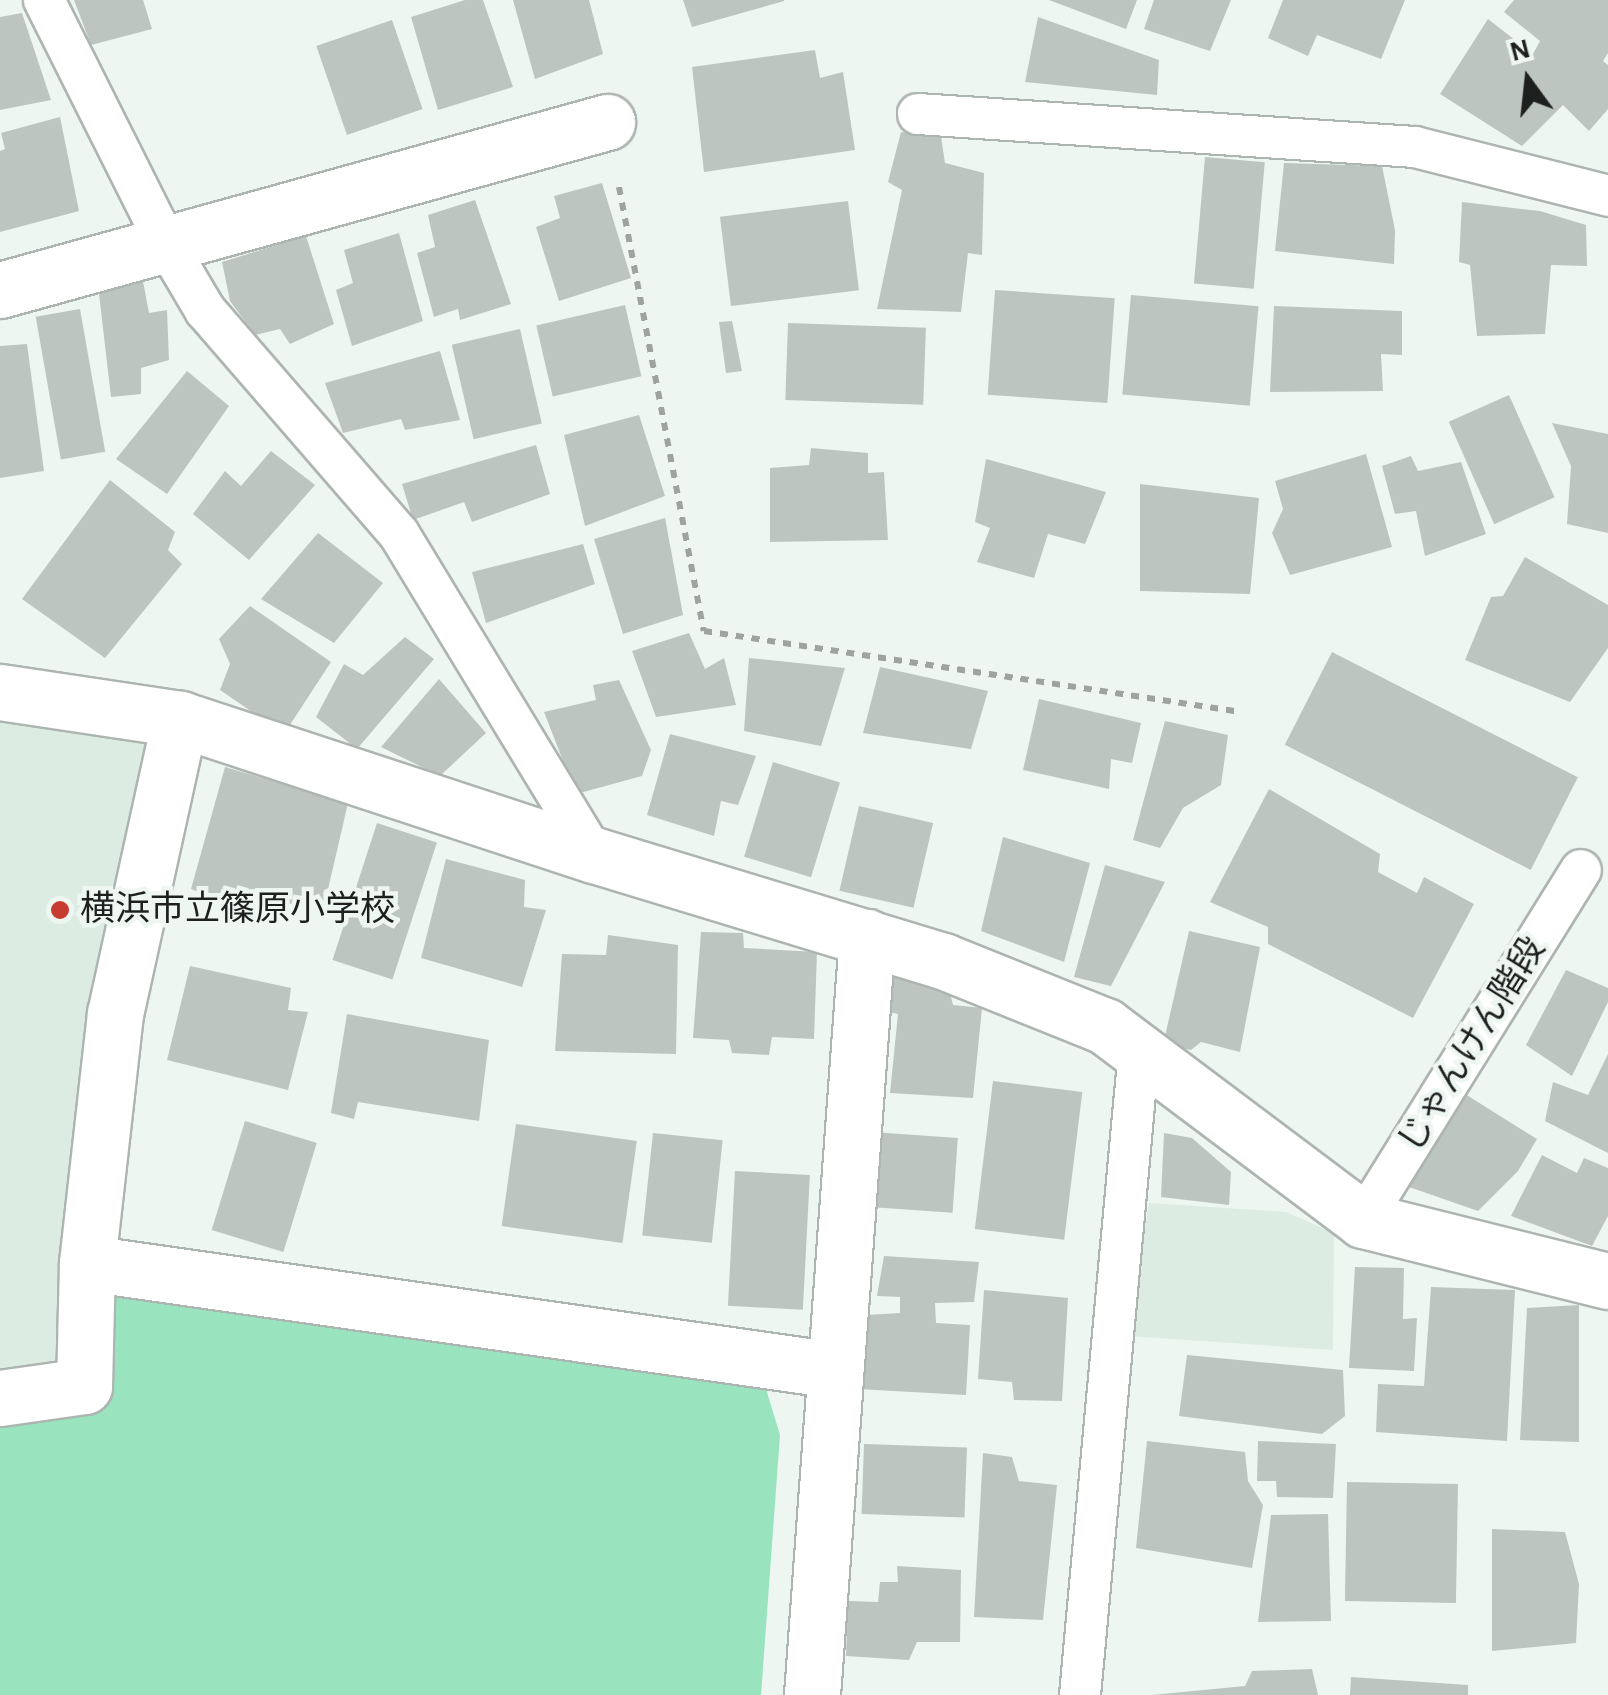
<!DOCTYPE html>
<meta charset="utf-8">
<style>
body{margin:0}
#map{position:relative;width:1608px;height:1695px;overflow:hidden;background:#eef6f2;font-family:"Alegreya Sans","Noto Sans JP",sans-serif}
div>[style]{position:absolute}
.built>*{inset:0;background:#dcece3}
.green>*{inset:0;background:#99e3bf}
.building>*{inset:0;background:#bdc5c1;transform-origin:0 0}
.path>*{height:6px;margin-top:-3px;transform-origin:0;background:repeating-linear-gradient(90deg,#9da3a0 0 8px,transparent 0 16px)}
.roads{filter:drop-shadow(2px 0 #adb5b1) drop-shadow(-2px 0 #adb5b1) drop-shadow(0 2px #adb5b1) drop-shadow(0 -2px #adb5b1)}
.service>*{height:40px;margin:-20px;padding:0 20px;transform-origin:20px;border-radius:20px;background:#fff}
.minor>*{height:55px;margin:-27.5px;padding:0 27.5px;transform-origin:27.5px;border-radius:27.5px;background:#fff}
.dots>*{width:28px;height:28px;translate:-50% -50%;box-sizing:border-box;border:5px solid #eef6f2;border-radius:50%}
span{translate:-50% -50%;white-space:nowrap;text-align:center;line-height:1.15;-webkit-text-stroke:9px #eef6f2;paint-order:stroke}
.poi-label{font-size:35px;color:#1d201f}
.left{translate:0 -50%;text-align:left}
.street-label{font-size:35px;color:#1d201f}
.north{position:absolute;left:1478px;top:30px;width:100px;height:100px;-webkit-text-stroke:8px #eef6f2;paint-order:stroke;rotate:345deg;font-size:28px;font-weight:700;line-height:40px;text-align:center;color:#1d201f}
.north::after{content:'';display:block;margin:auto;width:35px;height:45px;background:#1d201f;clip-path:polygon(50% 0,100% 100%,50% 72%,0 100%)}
</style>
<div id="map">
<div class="built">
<i style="clip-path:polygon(0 714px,152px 736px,68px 1370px,0 1380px)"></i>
<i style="clip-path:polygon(1149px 1203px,1286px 1212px,1334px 1233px,1333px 1350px,1128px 1336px)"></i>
</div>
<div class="green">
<i style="clip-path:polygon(106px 1282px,766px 1389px,780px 1435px,761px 1695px,0 1695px,0 1417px,101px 1402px)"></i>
</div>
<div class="building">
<i style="clip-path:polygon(74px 0,143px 0,152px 29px,91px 45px)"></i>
<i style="clip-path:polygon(465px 0,483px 0,513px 87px,438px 110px,411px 17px)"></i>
<i style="clip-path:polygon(513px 0,589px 0,603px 54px,535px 79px)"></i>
<i style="clip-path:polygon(683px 0,784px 0,784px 1px,692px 27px)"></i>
<i style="clip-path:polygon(1049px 0,1137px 0,1126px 29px)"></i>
<i style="clip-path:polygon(1154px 0,1231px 0,1210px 51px,1144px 29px)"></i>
<i style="clip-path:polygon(1283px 0,1405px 0,1381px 59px,1317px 35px,1308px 56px,1268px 38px)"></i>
<i style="clip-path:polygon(1514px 0,1608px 0,1608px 53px,1603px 61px,1608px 65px,1608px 109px,1589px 131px,1563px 105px,1522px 146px,1440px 94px,1488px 19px,1533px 54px,1540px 41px,1504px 12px)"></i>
<i style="clip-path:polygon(22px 13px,51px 100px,0 110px,0 17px)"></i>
<i style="clip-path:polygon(1038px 17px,1159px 60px,1157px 95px,1025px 82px)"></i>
<i style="left:392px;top:20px;width:94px;height:80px;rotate:71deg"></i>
<i style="clip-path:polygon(815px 50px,820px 78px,843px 72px,855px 150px,704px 172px,692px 67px)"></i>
<i style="clip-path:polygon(60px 117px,79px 211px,0 232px,0 151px,5px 149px,1px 133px)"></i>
<i style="clip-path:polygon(901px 132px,941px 137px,945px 163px,984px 173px,982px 255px,968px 253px,961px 312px,877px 309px,902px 190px,888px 182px)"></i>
<i style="left:1205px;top:157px;width:60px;height:127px;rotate:5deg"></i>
<i style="clip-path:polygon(1284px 163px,1382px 166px,1395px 230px,1394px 264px,1275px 251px)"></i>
<i style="clip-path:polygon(602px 183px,631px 278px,559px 301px,536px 227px,560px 218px,554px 196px)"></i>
<i style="clip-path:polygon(475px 200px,511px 304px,460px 320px,458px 309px,434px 317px,417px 253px,435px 247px,428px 215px)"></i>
<i style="left:848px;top:201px;width:90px;height:129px;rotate:83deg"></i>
<i style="clip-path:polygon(1462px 202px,1540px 211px,1586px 225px,1587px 266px,1551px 265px,1545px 334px,1477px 336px,1470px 265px,1459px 262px)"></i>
<i style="clip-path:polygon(399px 233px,423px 321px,352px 346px,336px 290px,353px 283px,344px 250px)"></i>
<i style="clip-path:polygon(306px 236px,334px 324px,290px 344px,280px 329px,255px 335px,230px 301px,222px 262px)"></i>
<i style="clip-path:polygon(142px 276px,149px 313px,167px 310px,169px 360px,141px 368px,141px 394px,111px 397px,98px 285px)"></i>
<i style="left:995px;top:290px;width:120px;height:105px;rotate:4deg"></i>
<i style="left:1131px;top:295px;width:128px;height:100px;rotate:5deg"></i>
<i style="left:625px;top:305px;width:73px;height:91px;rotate:77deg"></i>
<i style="clip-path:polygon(1274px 306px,1402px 311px,1402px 355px,1381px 354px,1383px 391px,1270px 392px)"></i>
<i style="left:80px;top:309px;width:145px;height:45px;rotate:80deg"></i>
<i style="clip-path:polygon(732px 321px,742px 371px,726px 373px,719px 322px)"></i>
<i style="left:788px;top:323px;width:138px;height:77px;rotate:2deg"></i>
<i style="left:520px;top:329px;width:97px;height:70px;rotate:77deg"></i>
<i style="clip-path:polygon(27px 344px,44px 471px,0 478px,0 346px)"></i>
<i style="clip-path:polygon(440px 351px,460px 420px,405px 430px,401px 419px,343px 433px,325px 383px)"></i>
<i style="clip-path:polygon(187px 371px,229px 406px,167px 494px,116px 459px)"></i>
<i style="left:1509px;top:395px;width:112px;height:66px;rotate:66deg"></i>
<i style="clip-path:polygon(639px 415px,665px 496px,585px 526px,564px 435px)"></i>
<i style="clip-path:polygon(1552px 423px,1608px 434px,1608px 533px,1567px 524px,1571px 466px)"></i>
<i style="clip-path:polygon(536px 445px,550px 494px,472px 522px,464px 502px,413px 520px,402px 484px)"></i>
<i style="clip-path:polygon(811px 448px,868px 453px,868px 473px,884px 472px,888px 540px,770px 542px,770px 468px,809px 465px)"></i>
<i style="clip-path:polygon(271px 451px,315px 485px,249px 560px,193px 514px,225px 471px,241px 486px)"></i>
<i style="clip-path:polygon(1366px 454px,1392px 547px,1290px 575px,1272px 533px,1283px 509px,1275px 481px)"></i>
<i style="clip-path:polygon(1411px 456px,1418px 471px,1461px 462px,1486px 534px,1425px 556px,1416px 511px,1395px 514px,1382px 466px)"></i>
<i style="clip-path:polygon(986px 459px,1106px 492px,1085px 544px,1048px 534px,1034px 578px,977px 562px,990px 528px,975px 522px)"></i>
<i style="clip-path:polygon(110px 480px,175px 532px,168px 550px,182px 564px,105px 658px,22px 599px)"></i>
<i style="clip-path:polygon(1140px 484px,1259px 498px,1250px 594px,1140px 591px)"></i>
<i style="clip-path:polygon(665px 518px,683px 615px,623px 634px,594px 539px)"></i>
<i style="clip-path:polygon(318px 533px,383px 583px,334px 643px,261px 599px)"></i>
<i style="clip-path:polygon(583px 544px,595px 584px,486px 623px,472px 572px)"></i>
<i style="clip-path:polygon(1525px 557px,1608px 605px,1608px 648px,1570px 702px,1465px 660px,1491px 597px,1503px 596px)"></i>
<i style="clip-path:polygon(250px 606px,331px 662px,284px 734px,220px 690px,230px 664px,219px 639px)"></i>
<i style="clip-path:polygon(689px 633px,705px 669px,724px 658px,736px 705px,656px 717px,632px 651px)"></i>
<i style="clip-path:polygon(405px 637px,434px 659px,357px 749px,316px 717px,344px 664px,363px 675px)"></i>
<i style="left:1332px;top:652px;width:276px;height:104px;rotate:27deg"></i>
<i style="clip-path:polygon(749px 658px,845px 668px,821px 746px,744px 731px)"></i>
<i style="clip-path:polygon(880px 667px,988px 691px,971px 749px,863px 733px)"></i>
<i style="clip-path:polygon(439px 679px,486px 733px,440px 776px,381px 747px)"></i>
<i style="clip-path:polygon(619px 680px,651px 750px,642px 776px,576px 794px,544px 712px,596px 700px,593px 685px)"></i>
<i style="clip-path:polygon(1039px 699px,1141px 723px,1132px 763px,1111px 759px,1109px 789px,1023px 770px)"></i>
<i style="clip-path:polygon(1165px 721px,1228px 735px,1221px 785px,1183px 808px,1160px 848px,1133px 840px)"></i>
<i style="clip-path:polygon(670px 734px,756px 756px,738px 805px,721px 801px,714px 836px,647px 815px)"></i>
<i style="left:773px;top:762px;width:70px;height:99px;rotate:17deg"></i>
<i style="clip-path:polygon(225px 767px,348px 803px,323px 911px,268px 899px,264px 918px,191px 889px)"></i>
<i style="clip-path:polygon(1269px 789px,1380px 854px,1378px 872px,1417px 893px,1424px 877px,1474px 904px,1413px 1018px,1268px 944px,1268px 927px,1210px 902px)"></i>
<i style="left:859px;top:806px;width:76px;height:87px;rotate:13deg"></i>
<i style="left:377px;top:823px;width:63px;height:144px;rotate:18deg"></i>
<i style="clip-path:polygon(1003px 837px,1090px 863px,1064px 962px,981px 931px)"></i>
<i style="clip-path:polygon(446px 859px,525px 880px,524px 907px,546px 910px,522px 987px,421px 958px)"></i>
<i style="clip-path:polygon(1105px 865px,1165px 882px,1111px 986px,1074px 977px)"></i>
<i style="clip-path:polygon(1189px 931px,1260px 947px,1240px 1052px,1201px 1042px,1191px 1050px,1163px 1045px)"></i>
<i style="clip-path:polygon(701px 932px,743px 933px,744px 948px,817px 952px,814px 1039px,772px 1037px,769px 1055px,732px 1053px,729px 1040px,693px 1038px)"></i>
<i style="clip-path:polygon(608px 935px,678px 945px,676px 1054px,555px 1051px,562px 954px,606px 955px)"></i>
<i style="clip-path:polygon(190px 966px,291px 988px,288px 1010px,308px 1012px,288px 1090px,167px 1060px)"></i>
<i style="clip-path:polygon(1566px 970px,1608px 988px,1608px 1002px,1572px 1076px,1526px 1045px)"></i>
<i style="clip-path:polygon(886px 971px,948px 985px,953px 1005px,982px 1008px,973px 1098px,890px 1093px,898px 1014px,880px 1010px)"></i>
<i style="clip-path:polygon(347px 1014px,489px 1040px,479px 1121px,358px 1102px,354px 1119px,331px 1113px)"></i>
<i style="clip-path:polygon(1608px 1054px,1608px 1153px,1545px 1121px,1553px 1082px,1588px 1095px)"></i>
<i style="left:993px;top:1081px;width:90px;height:149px;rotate:7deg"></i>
<i style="clip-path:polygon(1465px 1094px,1537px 1139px,1518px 1171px,1478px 1211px,1409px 1187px)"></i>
<i style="left:245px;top:1121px;width:75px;height:114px;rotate:17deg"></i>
<i style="left:516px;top:1124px;width:122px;height:103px;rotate:8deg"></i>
<i style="left:872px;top:1132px;width:86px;height:75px;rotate:4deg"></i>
<i style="left:653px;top:1133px;width:70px;height:103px;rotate:6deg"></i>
<i style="clip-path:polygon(1164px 1133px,1192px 1138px,1231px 1172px,1229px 1205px,1161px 1197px)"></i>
<i style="clip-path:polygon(1542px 1155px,1577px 1173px,1584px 1158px,1608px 1168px,1608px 1216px,1592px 1246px,1511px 1216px)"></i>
<i style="left:735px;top:1171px;width:75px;height:135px;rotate:3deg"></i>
<i style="clip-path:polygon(884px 1256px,979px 1262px,974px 1302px,935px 1303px,936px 1323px,970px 1325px,966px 1395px,857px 1389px,866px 1315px,900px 1313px,900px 1297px,877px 1296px)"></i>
<i style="clip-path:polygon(1355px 1267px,1404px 1268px,1403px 1319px,1417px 1318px,1414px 1371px,1349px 1368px)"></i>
<i style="clip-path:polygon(1431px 1287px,1515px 1290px,1507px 1441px,1376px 1432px,1378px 1384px,1424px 1386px)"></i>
<i style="clip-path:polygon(984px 1290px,1068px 1298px,1062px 1401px,1014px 1400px,1012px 1382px,978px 1379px)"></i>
<i style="clip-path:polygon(1579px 1305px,1579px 1442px,1520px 1440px,1527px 1308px)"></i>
<i style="clip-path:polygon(1187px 1355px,1343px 1370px,1345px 1416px,1322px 1434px,1179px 1416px)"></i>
<i style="clip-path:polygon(1147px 1441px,1245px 1452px,1248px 1481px,1263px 1505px,1252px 1568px,1136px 1548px)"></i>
<i style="clip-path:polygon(1258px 1441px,1336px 1444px,1333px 1498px,1277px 1497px,1276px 1481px,1257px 1481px)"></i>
<i style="left:864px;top:1444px;width:103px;height:70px;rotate:2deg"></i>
<i style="clip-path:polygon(983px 1453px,1012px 1457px,1019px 1481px,1057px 1485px,1043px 1620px,974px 1617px)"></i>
<i style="left:1347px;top:1482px;width:111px;height:119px;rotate:1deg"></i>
<i style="clip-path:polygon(1328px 1514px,1331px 1621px,1258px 1622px,1271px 1515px)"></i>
<i style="clip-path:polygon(1492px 1529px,1565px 1532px,1579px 1584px,1576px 1643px,1492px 1651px)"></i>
<i style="clip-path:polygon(897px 1566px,961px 1570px,960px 1642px,917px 1642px,909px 1660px,846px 1656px,848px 1601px,878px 1602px,880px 1582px,898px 1582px)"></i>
<i style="clip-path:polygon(1312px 1669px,1318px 1695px,1152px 1695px,1245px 1686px,1252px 1671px)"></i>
<i style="clip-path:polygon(1351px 1677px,1468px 1685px,1468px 1695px,1350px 1695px)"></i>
</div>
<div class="path">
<i style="left:619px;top:187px;width:452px;rotate:79.2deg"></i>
<i style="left:704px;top:631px;width:543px;rotate:8.58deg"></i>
</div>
<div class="roads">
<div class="service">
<i style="left:44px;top:0;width:273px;rotate:63.4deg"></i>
<i style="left:166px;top:244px;width:77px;rotate:59.4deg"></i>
<i style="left:205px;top:310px;width:296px;rotate:49.1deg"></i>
<i style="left:399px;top:534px;width:376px;rotate:58.7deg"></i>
<i style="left:918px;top:114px;width:498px;rotate:3.8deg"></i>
<i style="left:1415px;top:147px;width:199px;rotate:14.2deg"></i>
<i style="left:1363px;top:1220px;width:412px;rotate:-58.1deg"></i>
<i style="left:1080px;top:1695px;width:647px;rotate:-84.77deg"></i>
</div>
<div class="minor">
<i style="left:0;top:290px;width:630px;rotate:-15.47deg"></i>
<i style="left:0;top:692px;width:182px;rotate:8.5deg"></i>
<i style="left:180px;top:719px;width:436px;rotate:18.2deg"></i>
<i style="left:594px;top:855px;width:365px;rotate:16.9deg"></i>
<i style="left:943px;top:961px;width:175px;rotate:21.9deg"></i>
<i style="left:1105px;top:1026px;width:323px;rotate:36.9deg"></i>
<i style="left:1363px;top:1220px;width:252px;rotate:14deg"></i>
<i style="left:87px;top:1263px;width:756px;rotate:8.14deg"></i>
<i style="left:0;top:1398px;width:85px;rotate:-8.1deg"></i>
<i style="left:84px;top:1386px;width:123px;rotate:-88.6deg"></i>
<i style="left:87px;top:1263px;width:251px;rotate:-83.6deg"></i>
<i style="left:115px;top:1014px;width:302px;rotate:-77.6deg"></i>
<i style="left:812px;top:1695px;width:760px;rotate:-85.85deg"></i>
</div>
</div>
<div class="dots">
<i style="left:60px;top:910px;background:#c83b31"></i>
</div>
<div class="poi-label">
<span class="left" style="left:80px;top:910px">横浜市立篠原小学校</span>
</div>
<div class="street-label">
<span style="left:1472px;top:1045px;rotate:-58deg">じゃんけん階段</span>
</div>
<div class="north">N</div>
</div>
